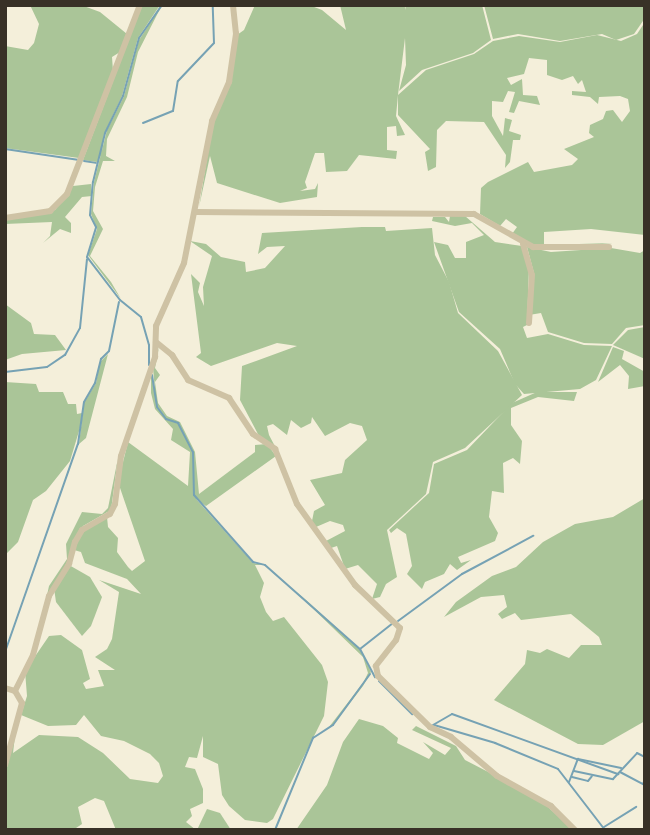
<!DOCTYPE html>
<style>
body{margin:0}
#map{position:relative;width:650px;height:835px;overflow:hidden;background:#f4efda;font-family:"PT Sans Narrow",sans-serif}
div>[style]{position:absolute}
.green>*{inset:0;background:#aac598}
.stream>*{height:2px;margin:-1px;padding:0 1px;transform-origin:1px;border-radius:1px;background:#76a2b4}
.minor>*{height:6px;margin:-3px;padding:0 3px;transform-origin:3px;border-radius:3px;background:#cec2a4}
span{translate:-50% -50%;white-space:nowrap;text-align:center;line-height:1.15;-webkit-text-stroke:6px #fbf7e7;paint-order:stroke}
.frame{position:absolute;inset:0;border:7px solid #383127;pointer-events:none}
</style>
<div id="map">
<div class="green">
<i style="clip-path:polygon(30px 5px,81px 5px,100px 12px,127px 34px,120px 52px,112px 57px,113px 71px,79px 158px,5px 148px,5px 46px,28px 50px,34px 43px,39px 24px)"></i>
<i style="clip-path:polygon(142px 5px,160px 5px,138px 38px,122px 96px,104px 134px,102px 154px,97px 162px,83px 160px)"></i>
<i style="clip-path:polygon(162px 5px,138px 52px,127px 97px,107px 139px,106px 156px,115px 161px,103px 161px,95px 187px,93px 211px,103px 229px,90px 256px,111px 282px,121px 299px,88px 255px,97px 229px,91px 214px,94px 182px,107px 130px,124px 96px,139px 40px)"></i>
<i style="clip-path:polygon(255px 5px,309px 5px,322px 10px,346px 30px,340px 5px,404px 5px,406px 10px,405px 5px,482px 5px,491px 40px,473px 53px,422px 70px,399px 91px,406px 65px,405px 38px,398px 95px,426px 70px,474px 54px,493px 41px,519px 36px,560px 42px,597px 35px,621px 41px,637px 34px,645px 22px,645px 235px,591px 229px,544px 232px,544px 245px,613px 243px,548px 249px,523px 244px,512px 234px,517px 227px,506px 219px,500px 226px,480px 214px,481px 188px,488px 182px,528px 162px,534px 172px,572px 165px,578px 159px,564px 149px,594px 137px,589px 133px,590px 125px,603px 119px,606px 111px,613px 110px,622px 122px,630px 111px,628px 99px,620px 96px,599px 97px,598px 104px,590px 97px,572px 95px,572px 91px,586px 92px,582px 80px,578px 84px,573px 76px,562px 80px,547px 75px,547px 60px,529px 58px,524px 74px,507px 78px,511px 85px,522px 79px,523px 95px,537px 96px,540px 105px,519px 101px,514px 113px,509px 112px,515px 92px,508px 91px,503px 102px,492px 101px,492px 116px,503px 136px,505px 118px,512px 120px,509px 131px,521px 135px,520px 140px,513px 140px,510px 162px,505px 168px,506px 155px,484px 122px,446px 121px,437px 130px,436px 167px,428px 171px,425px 152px,430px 149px,398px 115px,398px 95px,396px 116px,405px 135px,397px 136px,396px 126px,387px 127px,387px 150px,397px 151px,396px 159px,359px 155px,347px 171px,326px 172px,324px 153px,315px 153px,305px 182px,307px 188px,300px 191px,315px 189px,318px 183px,317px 197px,280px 203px,217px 183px,210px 156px,199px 207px,213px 121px,230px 81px,237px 35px,244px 30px)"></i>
<i style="clip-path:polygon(484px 5px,645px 5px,645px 18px,634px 34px,616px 40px,602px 34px,560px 41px,518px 34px,493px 39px)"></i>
<i style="clip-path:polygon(91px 184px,92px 196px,82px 197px,65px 217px,71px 223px,71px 233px,60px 229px,43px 243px,50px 236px,52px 222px,5px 224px,5px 220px,55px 210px,73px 186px)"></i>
<i style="clip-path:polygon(450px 216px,465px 216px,495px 242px,522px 246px,529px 267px,527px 325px,523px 327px,527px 338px,548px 334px,584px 345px,612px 346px,596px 380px,580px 389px,524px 394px,515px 384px,500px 349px,459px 312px,434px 242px,448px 245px,455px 258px,466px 258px,466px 242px,484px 235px,472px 223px,455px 226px,432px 221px,433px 217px,445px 217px,449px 222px)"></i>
<i style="clip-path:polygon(362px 227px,385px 227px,386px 231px,432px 228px,435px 255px,449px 282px,458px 313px,498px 351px,522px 395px,465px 448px,433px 462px,426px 494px,387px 530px,397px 577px,386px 584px,380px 597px,372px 599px,377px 584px,358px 565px,345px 569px,337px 546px,331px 548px,326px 541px,345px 531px,343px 525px,330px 521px,316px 527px,312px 521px,314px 511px,325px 505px,310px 480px,342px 473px,345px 460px,367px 440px,362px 426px,350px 423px,325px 436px,312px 417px,311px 423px,301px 428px,291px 420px,287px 435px,273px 424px,267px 426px,269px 435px,279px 454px,259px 436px,240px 400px,242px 366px,297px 346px,277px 343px,211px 366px,196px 357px,201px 353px,191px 274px,200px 283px,198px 292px,204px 306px,203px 287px,212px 256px,190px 241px,206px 244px,221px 257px,245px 262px,246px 272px,265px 268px,285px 246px,267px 247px,258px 254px,262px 233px)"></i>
<i style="clip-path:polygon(527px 247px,551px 252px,611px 248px,640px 253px,645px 250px,645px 325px,626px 328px,612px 344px,584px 343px,548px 332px,541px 313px,529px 315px,534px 273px)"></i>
<i style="clip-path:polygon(5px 304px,31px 323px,34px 334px,55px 335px,66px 350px,22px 354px,5px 360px)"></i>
<i style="clip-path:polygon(645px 327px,645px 359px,613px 345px,628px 330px)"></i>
<i style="clip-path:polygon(159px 347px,155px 368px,160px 375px,155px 382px,158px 403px,167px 416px,180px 422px,195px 452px,199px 494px,255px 452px,255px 445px,267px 444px,276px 456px,206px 506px,196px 499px,253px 563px,264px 565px,306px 600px,360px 649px,371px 672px,363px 686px,333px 725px,329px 727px,363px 683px,368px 673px,363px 657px,302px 598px,264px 565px,255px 565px,264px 583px,260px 597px,266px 612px,273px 621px,284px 617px,322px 665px,328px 682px,324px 716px,273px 819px,267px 823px,245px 820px,229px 806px,222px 795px,218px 764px,203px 757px,203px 736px,197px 758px,189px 757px,185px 767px,195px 769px,203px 789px,203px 803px,190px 809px,192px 816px,186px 822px,196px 830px,116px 830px,104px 801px,95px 798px,78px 807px,82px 824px,73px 830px,5px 830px,5px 775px,15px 736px,13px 753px,39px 735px,78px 737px,103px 753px,130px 779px,158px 783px,163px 776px,159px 763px,150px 754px,124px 741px,101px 736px,84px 715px,76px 725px,48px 726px,21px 715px,27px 696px,25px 671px,49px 636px,61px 635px,82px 650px,90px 679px,83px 683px,86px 689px,104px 686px,98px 670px,115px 670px,95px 657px,107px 649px,112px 639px,119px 592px,99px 580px,141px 594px,127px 579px,85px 563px,81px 552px,74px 550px,83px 530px,107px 517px,108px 527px,118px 538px,117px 552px,128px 567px,132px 571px,145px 561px,118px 482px,128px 442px,188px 486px,190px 452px,171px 440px,173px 429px,155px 409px,151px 393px,151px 369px,155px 390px,153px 368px)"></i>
<i style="clip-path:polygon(613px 347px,624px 351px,622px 359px,645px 372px,645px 386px,628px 389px,629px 376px,620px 365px,598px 382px)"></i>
<i style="clip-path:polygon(108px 354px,86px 438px,79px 444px,84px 403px,96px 383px,100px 362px)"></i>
<i style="clip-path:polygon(5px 382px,36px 384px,39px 392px,63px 392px,68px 404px,76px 404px,77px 414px,82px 413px,82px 421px,70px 461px,46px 491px,33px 500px,18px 542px,5px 555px)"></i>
<i style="clip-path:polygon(537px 392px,577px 392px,574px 401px,538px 397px,511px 408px,511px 425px,522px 441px,520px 464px,513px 458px,503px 463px,504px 493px,492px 491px,489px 517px,498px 533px,495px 541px,458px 557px,461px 563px,471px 560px,457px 570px,450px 564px,444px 574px,425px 582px,422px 589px,407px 574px,412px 566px,406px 534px,397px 528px,391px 533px,389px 530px,429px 493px,434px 464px,467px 450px,512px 403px)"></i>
<i style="clip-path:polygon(118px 458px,111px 510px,83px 526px,42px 618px,49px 586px,67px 559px,66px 544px,82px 512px,102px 514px,108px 508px)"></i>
<i style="clip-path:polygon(645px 498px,645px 721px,603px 745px,578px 744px,494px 700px,525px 664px,527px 650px,540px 653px,547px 649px,569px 658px,581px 645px,602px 645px,599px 637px,571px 614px,521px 620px,515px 613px,502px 619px,498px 614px,507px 607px,504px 595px,481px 597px,444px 617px,456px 602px,492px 576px,516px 567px,543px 542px,575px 524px,613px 517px)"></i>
<i style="clip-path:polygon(69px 565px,90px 577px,102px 597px,91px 626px,82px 636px,56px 602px,54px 588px)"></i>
<i style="clip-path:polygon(359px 719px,383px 726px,398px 738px,397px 743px,429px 759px,433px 753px,423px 742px,445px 755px,451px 748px,412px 730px,416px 726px,456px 746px,465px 760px,537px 797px,573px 830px,296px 830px,327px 785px,343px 742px)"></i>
<i style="clip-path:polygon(207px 809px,220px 813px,231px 830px,197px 830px)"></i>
</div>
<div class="stream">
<i style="left:143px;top:123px;width:32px;rotate:-22deg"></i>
<i style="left:173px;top:111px;width:30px;rotate:-81deg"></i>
<i style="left:178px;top:81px;width:52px;rotate:-46.5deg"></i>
<i style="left:214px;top:43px;width:38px;rotate:-92deg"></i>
<i style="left:5px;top:149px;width:75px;rotate:8.5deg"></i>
<i style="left:84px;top:161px;width:12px;rotate:9deg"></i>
<i style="left:149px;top:365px;width:20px;rotate:-90deg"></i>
<i style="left:149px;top:345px;width:29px;rotate:-106deg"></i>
<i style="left:141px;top:317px;width:27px;rotate:-141deg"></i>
<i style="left:120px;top:300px;width:54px;rotate:-127.5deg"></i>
<i style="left:87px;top:257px;width:31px;rotate:-73deg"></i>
<i style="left:96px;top:227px;width:13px;rotate:-117deg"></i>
<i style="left:90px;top:215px;width:33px;rotate:-85deg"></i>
<i style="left:93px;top:182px;width:50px;rotate:-76.2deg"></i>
<i style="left:105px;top:133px;width:41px;rotate:-64.1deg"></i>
<i style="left:123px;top:96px;width:60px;rotate:-74.6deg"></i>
<i style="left:139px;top:38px;width:40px;rotate:-55.1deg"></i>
<i style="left:5px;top:372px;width:42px;rotate:-6.8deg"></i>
<i style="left:47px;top:367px;width:22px;rotate:-34deg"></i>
<i style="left:65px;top:355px;width:31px;rotate:-61deg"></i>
<i style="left:80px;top:328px;width:69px;rotate:-84.2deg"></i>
<i style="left:152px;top:375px;width:32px;rotate:81deg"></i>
<i style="left:157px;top:407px;width:15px;rotate:53deg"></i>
<i style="left:166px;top:419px;width:13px;rotate:18deg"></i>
<i style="left:178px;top:423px;width:33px;rotate:63deg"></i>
<i style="left:193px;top:452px;width:43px;rotate:88.7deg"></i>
<i style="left:194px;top:495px;width:89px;rotate:48.6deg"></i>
<i style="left:253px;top:562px;width:12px;rotate:14deg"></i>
<i style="left:265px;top:565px;width:127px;rotate:41.5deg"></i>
<i style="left:360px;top:649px;width:32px;rotate:62deg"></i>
<i style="left:398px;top:621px;width:79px;rotate:-36.3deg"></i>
<i style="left:462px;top:574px;width:81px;rotate:-28.2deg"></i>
<i style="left:360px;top:649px;width:42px;rotate:-38.2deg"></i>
<i style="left:5px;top:652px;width:220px;rotate:-70.7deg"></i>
<i style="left:78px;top:444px;width:42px;rotate:-81.9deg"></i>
<i style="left:84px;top:402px;width:22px;rotate:-60deg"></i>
<i style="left:95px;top:383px;width:25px;rotate:-76deg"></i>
<i style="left:101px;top:359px;width:11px;rotate:-45deg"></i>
<i style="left:109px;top:351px;width:50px;rotate:-78.5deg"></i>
<i style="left:379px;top:681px;width:47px;rotate:45deg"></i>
<i style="left:433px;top:725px;width:22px;rotate:-30deg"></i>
<i style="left:452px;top:714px;width:177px;rotate:19.9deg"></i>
<i style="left:434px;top:725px;width:64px;rotate:16.4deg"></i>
<i style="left:495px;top:743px;width:68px;rotate:22.4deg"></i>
<i style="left:558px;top:769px;width:77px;rotate:52.4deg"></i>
<i style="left:574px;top:771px;width:40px;rotate:12deg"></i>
<i style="left:613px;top:779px;width:35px;rotate:-47deg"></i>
<i style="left:637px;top:753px;width:9px;rotate:27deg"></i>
<i style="left:620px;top:772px;width:26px;rotate:28deg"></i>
<i style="left:643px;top:784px;width:5px;rotate:-68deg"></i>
<i style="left:572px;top:777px;width:16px;rotate:14deg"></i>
<i style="left:588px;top:781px;width:6px;rotate:-51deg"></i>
<i style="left:569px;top:782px;width:25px;rotate:-69deg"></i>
<i style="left:578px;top:759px;width:44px;rotate:11.8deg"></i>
<i style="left:604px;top:827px;width:38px;rotate:-32deg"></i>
<i style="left:275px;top:830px;width:100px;rotate:-67.6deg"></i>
<i style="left:313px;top:738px;width:24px;rotate:-33deg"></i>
<i style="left:333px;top:725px;width:63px;rotate:-54deg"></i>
</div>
<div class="minor">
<i style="left:196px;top:212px;width:278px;rotate:0.4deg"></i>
<i style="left:474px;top:214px;width:68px;rotate:29.2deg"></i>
<i style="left:533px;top:247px;width:76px"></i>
<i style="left:5px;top:218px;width:46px;rotate:-8.8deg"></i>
<i style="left:50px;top:211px;width:24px;rotate:-45deg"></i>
<i style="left:67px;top:194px;width:203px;rotate:-68.9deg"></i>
<i style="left:523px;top:244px;width:32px;rotate:74deg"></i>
<i style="left:532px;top:275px;width:48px;rotate:93.6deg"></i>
<i style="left:156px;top:342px;width:21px;rotate:39deg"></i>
<i style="left:172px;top:355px;width:30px;rotate:57deg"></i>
<i style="left:188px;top:380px;width:45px;rotate:23.7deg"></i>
<i style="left:229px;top:398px;width:43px;rotate:56.3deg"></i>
<i style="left:253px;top:434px;width:27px;rotate:34deg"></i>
<i style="left:275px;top:449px;width:59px;rotate:68.2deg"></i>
<i style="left:297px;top:504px;width:100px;rotate:54.4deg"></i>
<i style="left:355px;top:585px;width:62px;rotate:43.7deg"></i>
<i style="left:400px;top:628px;width:13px;rotate:108deg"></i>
<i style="left:396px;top:640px;width:33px;rotate:128deg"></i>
<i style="left:376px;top:666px;width:10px;rotate:79deg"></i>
<i style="left:378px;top:676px;width:73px;rotate:44.4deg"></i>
<i style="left:430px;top:727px;width:23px;rotate:25deg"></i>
<i style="left:451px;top:737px;width:60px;rotate:40.3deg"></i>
<i style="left:497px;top:776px;width:62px;rotate:29.1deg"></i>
<i style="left:551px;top:806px;width:34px;rotate:45deg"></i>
<i style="left:5px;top:688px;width:10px;rotate:17deg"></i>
<i style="left:15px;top:691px;width:14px;rotate:60deg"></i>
<i style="left:22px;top:703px;width:64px;rotate:105.3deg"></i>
<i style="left:15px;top:691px;width:40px;rotate:-63.4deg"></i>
<i style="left:33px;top:655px;width:61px;rotate:-74.8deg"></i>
<i style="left:49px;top:596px;width:38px;rotate:-58deg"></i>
<i style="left:69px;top:564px;width:23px;rotate:-75deg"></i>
<i style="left:75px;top:542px;width:14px;rotate:-60deg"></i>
<i style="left:82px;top:530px;width:32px;rotate:-30deg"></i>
<i style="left:110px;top:514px;width:11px;rotate:-63deg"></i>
<i style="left:115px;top:504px;width:48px;rotate:-82.9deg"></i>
<i style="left:121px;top:456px;width:105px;rotate:-71deg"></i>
<i style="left:155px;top:357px;width:31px;rotate:-88deg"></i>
<i style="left:156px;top:326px;width:69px;rotate:-66deg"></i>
<i style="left:184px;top:263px;width:145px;rotate:-78.8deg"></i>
<i style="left:212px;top:121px;width:43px;rotate:-66.4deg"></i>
<i style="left:229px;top:82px;width:49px;rotate:-81.7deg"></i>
<i style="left:236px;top:34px;width:29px;rotate:-96deg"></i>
</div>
<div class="frame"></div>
</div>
